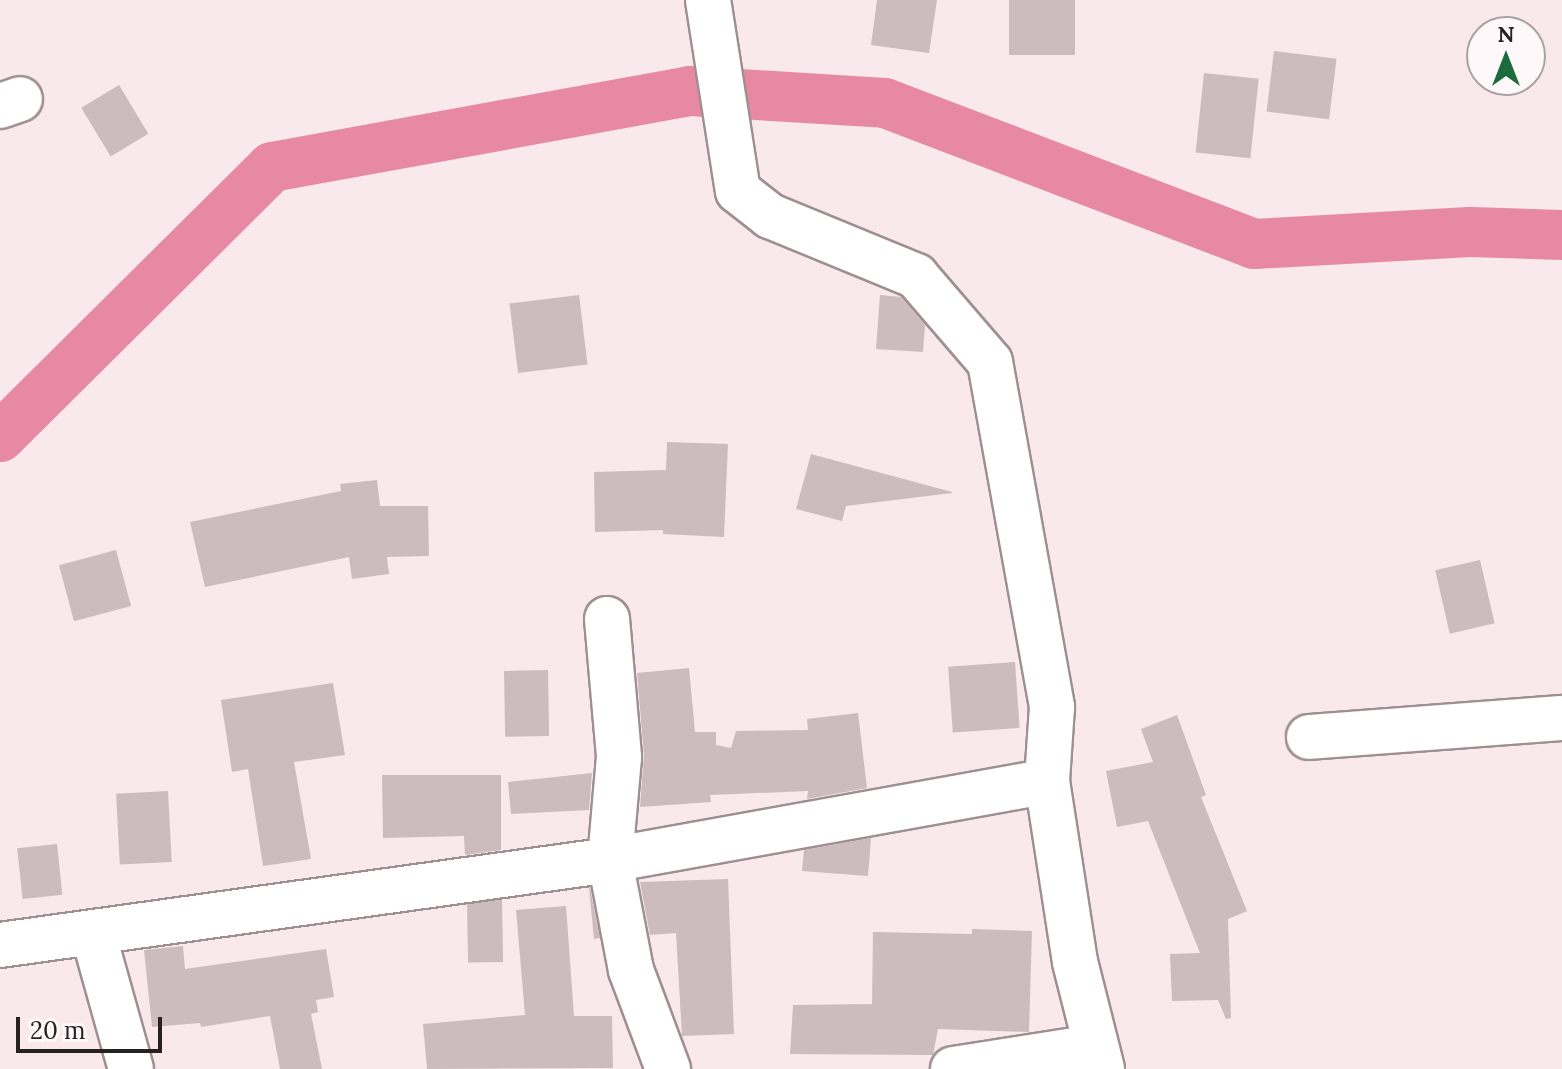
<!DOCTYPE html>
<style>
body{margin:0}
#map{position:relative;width:1562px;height:1069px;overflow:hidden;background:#f9e8ec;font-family:Lora,serif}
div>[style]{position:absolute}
.canal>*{height:50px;margin:-25px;padding:0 25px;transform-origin:25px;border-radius:25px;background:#e789a3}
.building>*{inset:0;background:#ccbcbf;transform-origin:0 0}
.roads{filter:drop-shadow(2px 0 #9e8f92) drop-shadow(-2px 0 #9e8f92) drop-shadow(0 2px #9e8f92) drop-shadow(0 -2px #9e8f92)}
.minor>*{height:44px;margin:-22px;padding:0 22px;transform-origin:22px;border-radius:22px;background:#fff}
span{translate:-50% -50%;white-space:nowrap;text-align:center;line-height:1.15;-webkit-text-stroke:6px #fff8fa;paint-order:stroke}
.north{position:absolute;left:1466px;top:16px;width:80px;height:80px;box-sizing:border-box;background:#fff8fa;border:2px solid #a9a2a4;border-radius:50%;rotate:0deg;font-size:22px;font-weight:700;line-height:32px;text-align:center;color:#272122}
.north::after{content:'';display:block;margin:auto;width:28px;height:36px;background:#1b6b3c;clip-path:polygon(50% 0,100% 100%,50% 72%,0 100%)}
.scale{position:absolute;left:16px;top:1017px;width:146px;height:36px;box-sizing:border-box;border:4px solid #272122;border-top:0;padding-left:10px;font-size:24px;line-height:28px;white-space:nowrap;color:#272122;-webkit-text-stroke:6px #fff8fa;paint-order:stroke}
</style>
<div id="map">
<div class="canal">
<i style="left:0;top:437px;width:383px;rotate:-44.8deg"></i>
<i style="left:272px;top:167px;width:425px;rotate:-10.3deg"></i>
<i style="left:690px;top:91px;width:195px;rotate:3.5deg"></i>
<i style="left:885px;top:103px;width:395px;rotate:20.9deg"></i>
<i style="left:1254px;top:244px;width:216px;rotate:-3.2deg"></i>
<i style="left:1470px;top:232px;width:92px;rotate:1.9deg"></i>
</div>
<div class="building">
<i style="clip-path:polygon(877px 0,937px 0,929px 53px,871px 45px)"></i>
<i style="left:1009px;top:0;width:66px;height:55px"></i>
<i style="left:1274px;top:51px;width:63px;height:61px;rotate:7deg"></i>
<i style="left:1204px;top:73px;width:55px;height:80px;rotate:6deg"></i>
<i style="left:119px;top:85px;width:57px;height:44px;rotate:59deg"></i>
<i style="left:579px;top:295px;width:70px;height:70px;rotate:83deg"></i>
<i style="clip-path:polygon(880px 295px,901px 297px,925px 325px,923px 352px,876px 349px)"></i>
<i style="clip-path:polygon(667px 442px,728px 444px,724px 537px,663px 534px,663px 530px,595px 532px,594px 472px,666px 470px)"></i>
<i style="clip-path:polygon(811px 454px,952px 492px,952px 493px,846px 506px,842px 521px,796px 509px)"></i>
<i style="clip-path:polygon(377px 480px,380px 506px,428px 506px,429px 556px,387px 557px,389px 574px,352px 579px,349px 557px,205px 587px,190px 522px,341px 491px,340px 484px)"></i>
<i style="left:116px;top:550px;width:58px;height:59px;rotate:75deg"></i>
<i style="left:1480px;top:560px;width:65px;height:46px;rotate:77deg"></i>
<i style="left:1015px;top:662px;width:66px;height:67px;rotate:86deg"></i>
<i style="clip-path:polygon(689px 668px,695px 732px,716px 732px,716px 745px,731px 748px,736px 731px,808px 730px,807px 719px,858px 713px,867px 788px,807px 799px,808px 791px,710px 795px,711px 802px,640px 807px,644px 755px,637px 673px)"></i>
<i style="left:548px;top:670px;width:66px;height:44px;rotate:89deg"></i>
<i style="clip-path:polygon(333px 683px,345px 755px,294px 762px,311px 859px,263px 866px,248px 769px,232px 772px,221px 700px)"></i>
<i style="clip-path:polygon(1177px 715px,1206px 795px,1201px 797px,1247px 911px,1228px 919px,1231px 1018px,1226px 1019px,1218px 1000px,1172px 1001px,1170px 954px,1200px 953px,1148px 821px,1117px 827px,1106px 771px,1153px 762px,1141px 729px)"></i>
<i style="clip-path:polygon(592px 773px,589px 810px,511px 814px,508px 782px)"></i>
<i style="clip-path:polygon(382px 775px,501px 775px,501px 850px,465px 855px,464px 836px,383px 838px)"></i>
<i style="left:168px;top:791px;width:71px;height:52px;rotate:87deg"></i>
<i style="clip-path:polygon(871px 838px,868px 876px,802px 871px,804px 850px)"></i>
<i style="left:57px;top:844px;width:51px;height:40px;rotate:84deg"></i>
<i style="clip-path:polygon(728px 879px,734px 1034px,682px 1036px,676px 933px,650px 935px,640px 882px)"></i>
<i style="clip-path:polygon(589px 888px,590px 888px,600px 938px,594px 939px)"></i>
<i style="left:502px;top:900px;width:62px;height:35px;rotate:89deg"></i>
<i style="clip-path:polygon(566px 906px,574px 1016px,612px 1016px,613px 1068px,427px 1069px,423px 1024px,525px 1015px,516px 910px)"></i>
<i style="clip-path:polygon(972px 929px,1032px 931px,1029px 1032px,938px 1029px,933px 1055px,790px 1054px,793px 1005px,872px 1004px,873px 932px,972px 934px)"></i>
<i style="clip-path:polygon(183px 946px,185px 969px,326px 949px,334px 997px,316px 1000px,318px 1012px,311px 1014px,322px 1069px,280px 1069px,270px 1016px,201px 1027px,200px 1023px,152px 1027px,144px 950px)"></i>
</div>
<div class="roads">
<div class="minor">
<i style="left:708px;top:0;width:193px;rotate:81.1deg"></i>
<i style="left:738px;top:191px;width:41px;rotate:38deg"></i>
<i style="left:770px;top:216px;width:158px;rotate:22.3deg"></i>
<i style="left:916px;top:276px;width:113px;rotate:49.3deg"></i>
<i style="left:990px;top:362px;width:351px;rotate:79.8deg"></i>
<i style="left:1052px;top:707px;width:74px;rotate:93.9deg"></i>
<i style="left:1047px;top:781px;width:183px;rotate:81.2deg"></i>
<i style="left:1075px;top:962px;width:110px;rotate:75.8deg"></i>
<i style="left:0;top:106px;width:21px;rotate:-19deg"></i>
<i style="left:607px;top:619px;width:139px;rotate:85deg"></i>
<i style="left:619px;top:757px;width:103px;rotate:95deg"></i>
<i style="left:610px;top:860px;width:112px;rotate:79.2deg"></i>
<i style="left:631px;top:970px;width:106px;rotate:69.5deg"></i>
<i style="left:1309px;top:737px;width:254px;rotate:-4.3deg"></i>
<i style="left:93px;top:933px;width:141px;rotate:74.4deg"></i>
<i style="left:0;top:945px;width:616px;rotate:-7.93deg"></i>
<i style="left:610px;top:860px;width:444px;rotate:-10.2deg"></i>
<i style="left:953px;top:1069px;width:143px;rotate:-8.9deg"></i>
</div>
</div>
<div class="north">N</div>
<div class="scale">20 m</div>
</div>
